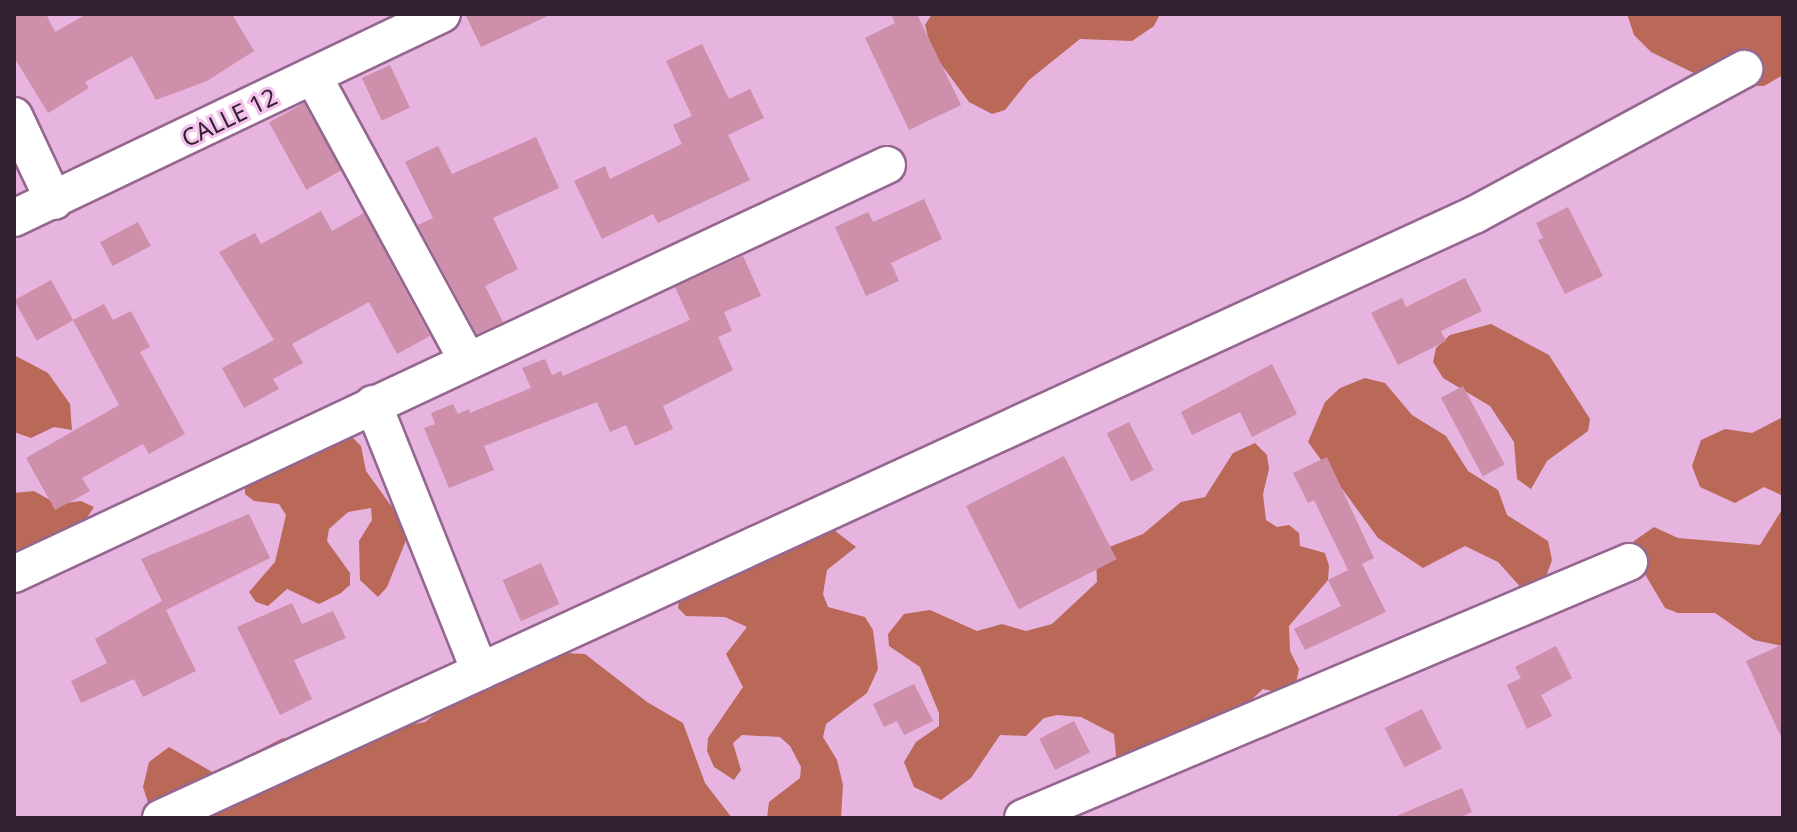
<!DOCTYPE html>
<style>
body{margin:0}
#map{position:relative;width:1797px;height:832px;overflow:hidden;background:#e7b3df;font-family:"Noto Sans",sans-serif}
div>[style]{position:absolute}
.forest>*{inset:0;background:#ba6959}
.building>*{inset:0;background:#cd8faa;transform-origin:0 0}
.roads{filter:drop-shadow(2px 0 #95678f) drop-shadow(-2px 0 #95678f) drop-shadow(0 2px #95678f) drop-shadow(0 -2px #95678f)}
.minor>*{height:36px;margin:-18px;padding:0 18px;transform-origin:18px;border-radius:18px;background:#fff}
span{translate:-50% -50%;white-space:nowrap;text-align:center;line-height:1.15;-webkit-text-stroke:6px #f4c0ec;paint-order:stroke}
.street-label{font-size:24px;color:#332031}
.frame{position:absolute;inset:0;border:16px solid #332031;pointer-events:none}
</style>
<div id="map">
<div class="forest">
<i style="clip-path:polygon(932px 14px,1160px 14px,1154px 26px,1132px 41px,1080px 39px,1029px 80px,1005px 110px,992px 114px,969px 102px,932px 52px,925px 25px)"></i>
<i style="clip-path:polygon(1627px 14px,1783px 14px,1783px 75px,1764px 86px,1718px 85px,1651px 52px,1634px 35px)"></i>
<i style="clip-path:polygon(1491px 324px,1549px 355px,1590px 419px,1588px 431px,1547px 461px,1531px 489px,1517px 479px,1514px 442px,1490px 406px,1443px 378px,1433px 362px,1436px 348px,1450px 335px)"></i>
<i style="clip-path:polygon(14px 355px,48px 373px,70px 404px,72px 430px,54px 427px,31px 438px,14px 432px)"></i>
<i style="clip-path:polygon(1365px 378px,1385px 383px,1412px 415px,1446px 436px,1468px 471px,1498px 490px,1507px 515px,1548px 541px,1552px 560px,1544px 582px,1524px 591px,1498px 562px,1465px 546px,1423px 568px,1378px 538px,1308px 442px,1325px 402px,1340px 388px)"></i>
<i style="clip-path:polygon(1783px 417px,1783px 505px,1781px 495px,1764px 487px,1735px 503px,1700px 487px,1692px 466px,1701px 440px,1725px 429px,1752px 433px)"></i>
<i style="clip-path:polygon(352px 437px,361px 446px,366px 471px,405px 525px,407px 538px,387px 587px,378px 597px,360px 580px,359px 541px,372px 520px,371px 508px,348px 512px,329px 529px,327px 541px,350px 573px,350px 585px,341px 593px,319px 604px,287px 589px,268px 606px,256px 602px,249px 592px,275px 562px,286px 515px,279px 504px,254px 501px,245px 494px,245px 481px)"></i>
<i style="clip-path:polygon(1255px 443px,1267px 455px,1269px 469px,1263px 494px,1266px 520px,1277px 527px,1289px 525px,1299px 533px,1300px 546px,1325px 553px,1329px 566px,1328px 580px,1289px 626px,1290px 651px,1299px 669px,1296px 683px,1276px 692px,1263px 689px,1245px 706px,1125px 765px,1116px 756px,1114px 734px,1081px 717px,1057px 715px,1044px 718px,1026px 736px,1000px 735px,971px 778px,941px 800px,914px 787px,904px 762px,916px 742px,939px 726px,939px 713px,920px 667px,889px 646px,888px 634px,904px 614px,930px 610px,977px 631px,1002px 624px,1026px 631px,1052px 624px,1097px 582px,1096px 558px,1104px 549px,1143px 534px,1181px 502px,1205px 497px,1233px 453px)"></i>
<i style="clip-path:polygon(34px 491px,57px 504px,81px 501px,94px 507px,81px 527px,14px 583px,14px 493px)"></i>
<i style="clip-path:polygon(1783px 508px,1783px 646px,1754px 640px,1715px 613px,1678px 613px,1665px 608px,1633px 554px,1634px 541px,1654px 527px,1678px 538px,1760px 545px)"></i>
<i style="clip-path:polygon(825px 523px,856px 547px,827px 570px,823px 594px,828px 607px,865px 617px,873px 630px,878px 669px,867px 693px,826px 724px,823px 737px,837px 760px,843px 785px,841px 818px,767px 818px,769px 802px,800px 778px,801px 767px,790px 746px,780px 737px,742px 735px,733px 743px,741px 770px,734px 780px,714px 767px,707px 751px,708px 738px,743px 687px,726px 654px,747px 627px,725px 617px,686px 616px,678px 608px,680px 595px)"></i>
<i style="clip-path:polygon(545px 652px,585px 654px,647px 702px,683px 723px,705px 783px,732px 818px,153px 818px,143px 787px,149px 762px,169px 747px,214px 773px,283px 738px,303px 748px,425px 722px,477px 682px)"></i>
</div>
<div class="building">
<i style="clip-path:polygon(14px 14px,46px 14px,55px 32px,87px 14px,232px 14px,254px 51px,207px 81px,156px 100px,132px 56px,85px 82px,89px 88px,48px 113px,14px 57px)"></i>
<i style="clip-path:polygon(465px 14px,552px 14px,481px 47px)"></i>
<i style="clip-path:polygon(891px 14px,917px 14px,961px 105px,909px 130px,865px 38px,895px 23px)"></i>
<i style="clip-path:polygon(702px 44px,729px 99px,750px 89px,764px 118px,728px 135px,750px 180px,658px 223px,653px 214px,602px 239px,574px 181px,605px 166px,610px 179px,682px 144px,673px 125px,692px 116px,666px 61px)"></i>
<i style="left:390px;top:65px;width:47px;height:31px;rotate:65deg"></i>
<i style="left:304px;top:103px;width:77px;height:40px;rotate:61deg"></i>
<i style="clip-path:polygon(536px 137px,559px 188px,493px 218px,518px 269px,485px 286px,503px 322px,477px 334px,418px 225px,433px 218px,405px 162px,438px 146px,452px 174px)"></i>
<i style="clip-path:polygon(924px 199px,942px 239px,891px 263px,899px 281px,866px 296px,835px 227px,868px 212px,873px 222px)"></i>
<i style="clip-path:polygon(1568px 207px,1603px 276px,1565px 294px,1538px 240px,1543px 238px,1536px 223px)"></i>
<i style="clip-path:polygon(321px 211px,332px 231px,364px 213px,430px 336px,397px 354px,369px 302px,292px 344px,303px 363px,273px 379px,279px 389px,244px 408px,222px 368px,274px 340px,219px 252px,255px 233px,261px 244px)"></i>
<i style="left:138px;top:222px;width:27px;height:43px;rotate:62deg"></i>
<i style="clip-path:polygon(743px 256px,761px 296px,724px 312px,732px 331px,718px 337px,733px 370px,663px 406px,673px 429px,635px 446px,626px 425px,610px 432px,597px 402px,484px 446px,494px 470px,449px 488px,424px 428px,435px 424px,431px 413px,453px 404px,458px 414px,469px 409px,470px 413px,531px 388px,522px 368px,545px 359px,552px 375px,561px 371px,563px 376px,690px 320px,675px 287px)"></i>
<i style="clip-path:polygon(1465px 278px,1482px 311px,1441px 331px,1446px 341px,1398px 365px,1371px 313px,1402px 298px,1406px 307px)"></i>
<i style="left:51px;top:280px;width:46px;height:42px;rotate:61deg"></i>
<i style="clip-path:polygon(104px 304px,113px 320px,131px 311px,150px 347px,140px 352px,185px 434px,149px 454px,143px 444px,82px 478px,90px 491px,55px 510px,26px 458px,119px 405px,73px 320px)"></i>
<i style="clip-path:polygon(1272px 364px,1297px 414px,1252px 437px,1240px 412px,1192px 435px,1181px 412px)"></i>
<i style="left:1463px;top:386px;width:89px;height:25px;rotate:62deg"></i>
<i style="left:1129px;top:422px;width:54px;height:25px;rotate:63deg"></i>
<i style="left:1064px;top:456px;width:116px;height:110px;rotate:63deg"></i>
<i style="clip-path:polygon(1327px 457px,1374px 558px,1354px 568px,1362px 564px,1386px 612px,1305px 650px,1294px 629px,1341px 606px,1328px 580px,1348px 570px,1314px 500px,1308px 503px,1293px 473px)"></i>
<i style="clip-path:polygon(249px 514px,270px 558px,166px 610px,196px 671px,143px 697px,134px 679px,81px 703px,71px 681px,107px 663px,95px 639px,162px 601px,141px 559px)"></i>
<i style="left:541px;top:563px;width:45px;height:42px;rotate:66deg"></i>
<i style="clip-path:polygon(292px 603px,302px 624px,333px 611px,346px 638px,294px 660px,312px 699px,280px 715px,237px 627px)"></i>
<i style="clip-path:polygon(1783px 644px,1783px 741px,1746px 661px)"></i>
<i style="clip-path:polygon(1556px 646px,1572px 678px,1541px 695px,1552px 716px,1527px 729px,1507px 685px,1521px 678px,1515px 667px)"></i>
<i style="clip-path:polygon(914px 684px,933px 721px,904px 735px,897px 721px,884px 727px,873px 704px)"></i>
<i style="left:1422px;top:709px;width:44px;height:42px;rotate:63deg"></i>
<i style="left:1074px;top:721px;width:35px;height:39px;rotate:63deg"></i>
<i style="clip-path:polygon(1462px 788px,1472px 812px,1459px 818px,1392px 818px)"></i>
</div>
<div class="roads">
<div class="minor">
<i style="left:313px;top:76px;width:323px;rotate:61.5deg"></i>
<i style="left:14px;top:116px;width:94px;rotate:64.8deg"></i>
<i style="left:14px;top:218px;width:474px;rotate:-25.5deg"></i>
<i style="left:373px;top:404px;width:288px;rotate:68.2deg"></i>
<i style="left:14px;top:574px;width:964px;rotate:-25.1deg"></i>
<i style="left:161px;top:818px;width:1447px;rotate:-24.67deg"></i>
<i style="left:1476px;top:214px;width:305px;rotate:-28.4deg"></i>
<i style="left:1023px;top:818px;width:658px;rotate:-22.9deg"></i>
</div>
</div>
<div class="street-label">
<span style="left:229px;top:117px;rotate:-26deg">CALLE 12</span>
</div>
<div class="frame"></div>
</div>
